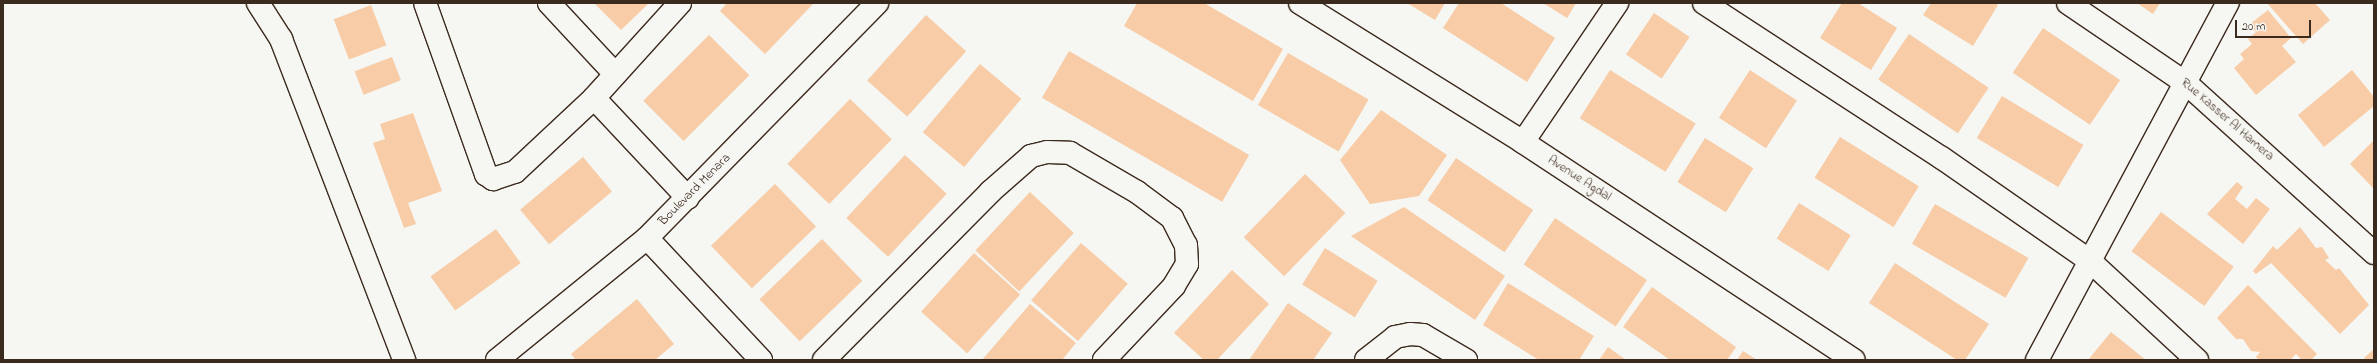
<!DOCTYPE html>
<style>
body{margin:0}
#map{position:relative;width:2377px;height:363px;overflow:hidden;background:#f6f6f2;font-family:"Indie Flower",sans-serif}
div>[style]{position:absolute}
.building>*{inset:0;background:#f7cca6;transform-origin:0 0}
.roads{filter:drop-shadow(1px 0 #3b2a1e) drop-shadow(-1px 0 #3b2a1e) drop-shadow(0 1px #3b2a1e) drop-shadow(0 -1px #3b2a1e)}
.street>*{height:22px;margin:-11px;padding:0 11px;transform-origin:11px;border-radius:11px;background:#f6f6f2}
span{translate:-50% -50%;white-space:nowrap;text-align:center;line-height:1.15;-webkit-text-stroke:4px #f6f6f2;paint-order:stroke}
.street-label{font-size:13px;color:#3b2a1e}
.frame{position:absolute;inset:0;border:4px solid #3b2a1e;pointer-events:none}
.scale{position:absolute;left:2235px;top:20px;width:76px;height:18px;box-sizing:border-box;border:2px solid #3b2a1e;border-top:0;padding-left:5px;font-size:12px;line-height:14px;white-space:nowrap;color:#3b2a1e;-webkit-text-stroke:3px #f6f6f2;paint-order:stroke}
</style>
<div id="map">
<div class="building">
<i style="clip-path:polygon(594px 3px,649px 3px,621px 30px)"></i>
<i style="clip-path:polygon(727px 3px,814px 3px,765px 54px,720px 11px)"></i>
<i style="clip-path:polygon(1137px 3px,1204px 3px,1283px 49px,1253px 101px,1124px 26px)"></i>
<i style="clip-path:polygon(1407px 3px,1445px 3px,1435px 20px)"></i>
<i style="clip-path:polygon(1459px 3px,1501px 3px,1555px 38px,1527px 82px,1443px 28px)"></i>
<i style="clip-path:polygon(1543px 3px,1576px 3px,1567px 18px)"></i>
<i style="clip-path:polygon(1842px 3px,1858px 3px,1897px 28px,1871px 70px,1820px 38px)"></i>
<i style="clip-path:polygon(1931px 3px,1995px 3px,1998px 5px,1973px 46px,1923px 15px)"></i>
<i style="clip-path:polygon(2137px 3px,2160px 3px,2153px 14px)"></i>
<i style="clip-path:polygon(2267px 3px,2315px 3px,2330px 20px,2303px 44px)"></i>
<i style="left:371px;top:5px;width:43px;height:40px;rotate:69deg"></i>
<i style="clip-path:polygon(2268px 10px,2291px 38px,2282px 46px,2296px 62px,2256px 95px,2234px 68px,2244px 59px,2240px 54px,2252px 44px,2248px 39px,2256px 32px,2250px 24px)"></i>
<i style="left:1654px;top:13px;width:43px;height:50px;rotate:34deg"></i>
<i style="left:926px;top:15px;width:54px;height:88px;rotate:42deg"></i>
<i style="left:2043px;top:28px;width:93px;height:54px;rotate:34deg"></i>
<i style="left:1909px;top:34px;width:96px;height:55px;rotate:34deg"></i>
<i style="left:709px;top:35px;width:57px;height:93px;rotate:45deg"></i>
<i style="left:1069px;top:51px;width:208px;height:54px;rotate:30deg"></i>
<i style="left:1288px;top:53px;width:93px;height:60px;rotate:30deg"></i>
<i style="left:392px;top:57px;width:25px;height:40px;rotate:69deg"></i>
<i style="left:980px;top:64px;width:54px;height:89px;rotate:40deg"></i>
<i style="left:1610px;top:70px;width:101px;height:57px;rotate:32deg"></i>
<i style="left:1750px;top:70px;width:56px;height:57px;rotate:33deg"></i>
<i style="clip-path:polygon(2352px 70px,2374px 97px,2374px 106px,2324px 147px,2298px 115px)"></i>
<i style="left:2002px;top:96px;width:95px;height:49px;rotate:31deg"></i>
<i style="left:850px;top:99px;width:58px;height:90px;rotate:44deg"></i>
<i style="clip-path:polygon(1381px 110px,1447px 155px,1419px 196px,1370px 204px,1340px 160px)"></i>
<i style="clip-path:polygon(413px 113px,442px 191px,408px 203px,416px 224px,404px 228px,373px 143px,385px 139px,380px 124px)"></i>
<i style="left:1840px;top:137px;width:93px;height:48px;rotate:32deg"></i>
<i style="left:1705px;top:138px;width:57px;height:52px;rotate:32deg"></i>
<i style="clip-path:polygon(2374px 140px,2374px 189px,2350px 164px)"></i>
<i style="left:905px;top:155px;width:57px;height:86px;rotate:43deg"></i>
<i style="left:583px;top:157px;width:45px;height:82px;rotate:50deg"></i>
<i style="left:1456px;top:158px;width:93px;height:51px;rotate:34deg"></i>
<i style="left:1305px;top:174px;width:56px;height:88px;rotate:44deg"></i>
<i style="clip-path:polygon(2237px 182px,2243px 187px,2235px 199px,2247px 209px,2256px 198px,2270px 209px,2243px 244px,2207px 214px)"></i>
<i style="left:775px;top:184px;width:59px;height:89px;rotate:46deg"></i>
<i style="left:1030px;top:192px;width:60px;height:80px;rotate:43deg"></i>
<i style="left:1799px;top:203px;width:61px;height:42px;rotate:32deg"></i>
<i style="left:1935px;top:204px;width:108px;height:46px;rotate:30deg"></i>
<i style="clip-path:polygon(1404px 207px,1505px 276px,1475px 320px,1351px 236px)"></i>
<i style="left:2161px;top:212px;width:91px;height:49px;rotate:37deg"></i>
<i style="left:1555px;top:218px;width:111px;height:56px;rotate:34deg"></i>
<i style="clip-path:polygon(2300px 227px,2316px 248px,2322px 247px,2329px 258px,2325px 260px,2336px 270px,2339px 268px,2369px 305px,2340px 334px,2271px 263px,2256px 274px,2253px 271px,2273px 246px,2277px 250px)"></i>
<i style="left:496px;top:229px;width:42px;height:81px;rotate:54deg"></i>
<i style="left:822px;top:239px;width:58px;height:87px;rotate:46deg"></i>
<i style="left:1081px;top:243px;width:62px;height:76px;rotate:41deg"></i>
<i style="left:1325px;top:248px;width:62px;height:43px;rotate:32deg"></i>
<i style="left:974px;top:253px;width:62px;height:79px;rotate:42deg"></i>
<i style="clip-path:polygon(1895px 263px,1989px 324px,1965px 360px,1957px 360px,1869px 303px)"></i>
<i style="clip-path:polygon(1232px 270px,1269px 304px,1217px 360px,1204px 360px,1174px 333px)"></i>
<i style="clip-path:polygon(1508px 283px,1594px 336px,1579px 360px,1539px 360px,1483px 325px)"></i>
<i style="clip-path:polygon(2248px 285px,2317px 354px,2311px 360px,2302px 360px,2296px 354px,2290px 360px,2259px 360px,2256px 357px,2260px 352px,2251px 351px,2243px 339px,2236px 339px,2217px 318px)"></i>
<i style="clip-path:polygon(1652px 287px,1736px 347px,1727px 360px,1670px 360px,1623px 327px)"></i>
<i style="clip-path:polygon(637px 299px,674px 344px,655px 360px,576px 360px,571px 354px)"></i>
<i style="clip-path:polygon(1288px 303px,1332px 333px,1313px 360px,1249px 360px)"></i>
<i style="clip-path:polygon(1030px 304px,1076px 343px,1062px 360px,982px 360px)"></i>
<i style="clip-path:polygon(2111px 332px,2146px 360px,2088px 360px)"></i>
<i style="clip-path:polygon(1608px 347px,1626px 360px,1599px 360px)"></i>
<i style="clip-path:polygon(2374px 349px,2374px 360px,2366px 360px,2364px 358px)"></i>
<i style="clip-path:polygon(1743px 351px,1757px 360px,1737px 360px)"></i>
</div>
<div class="roads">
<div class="street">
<i style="left:258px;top:3px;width:43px;rotate:57.4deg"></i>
<i style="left:281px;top:39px;width:344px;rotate:69deg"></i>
<i style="left:425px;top:3px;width:182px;rotate:70.4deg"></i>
<i style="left:486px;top:174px;width:9px;rotate:36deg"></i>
<i style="left:493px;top:179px;width:23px;rotate:-18deg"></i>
<i style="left:515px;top:172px;width:108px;rotate:-43.1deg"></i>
<i style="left:594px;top:98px;width:128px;rotate:-47.8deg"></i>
<i style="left:549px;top:3px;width:97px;rotate:47.1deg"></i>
<i style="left:1300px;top:3px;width:263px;rotate:31.9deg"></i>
<i style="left:1523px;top:142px;width:396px;rotate:33.4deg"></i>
<i style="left:1704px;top:3px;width:284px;rotate:33.1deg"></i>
<i style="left:1942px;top:158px;width:180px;rotate:34.8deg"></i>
<i style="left:2090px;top:261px;width:146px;rotate:42.8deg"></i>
<i style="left:2068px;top:3px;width:144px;rotate:34.2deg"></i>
<i style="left:2187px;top:84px;width:252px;rotate:42.1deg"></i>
<i style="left:594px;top:98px;width:137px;rotate:46.8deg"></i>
<i style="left:1523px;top:142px;width:168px;rotate:-55.9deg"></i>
<i style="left:647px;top:238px;width:167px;rotate:46.9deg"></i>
<i style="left:497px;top:360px;width:193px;rotate:-39.1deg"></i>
<i style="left:647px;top:238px;width:329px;rotate:-45.6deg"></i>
<i style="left:824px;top:360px;width:236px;rotate:-45.3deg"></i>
<i style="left:990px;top:192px;width:55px;rotate:-41.3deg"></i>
<i style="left:1031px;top:156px;width:16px;rotate:-14deg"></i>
<i style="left:1047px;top:152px;width:23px;rotate:2deg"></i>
<i style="left:1070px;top:153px;width:78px;rotate:30.2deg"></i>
<i style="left:1137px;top:192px;width:44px;rotate:36.6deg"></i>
<i style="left:1172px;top:218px;width:30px;rotate:63deg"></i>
<i style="left:1186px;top:245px;width:19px;rotate:87deg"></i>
<i style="left:1187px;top:264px;width:26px;rotate:121deg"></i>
<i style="left:1174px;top:286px;width:102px;rotate:133.4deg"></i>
<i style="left:1366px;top:360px;width:37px;rotate:-38deg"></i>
<i style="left:1395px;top:337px;width:15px;rotate:-11deg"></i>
<i style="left:1410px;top:334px;width:13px;rotate:4deg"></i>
<i style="left:1423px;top:335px;width:50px;rotate:30.2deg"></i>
<i style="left:2037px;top:360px;width:405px;rotate:-61.9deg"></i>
</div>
</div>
<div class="street-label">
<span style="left:2227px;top:120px;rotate:41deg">Rue Kasser Al Hamera</span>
<span style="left:1579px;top:179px;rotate:33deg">Avenue Agdal</span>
<span style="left:695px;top:190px;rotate:-45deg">Boulevard Menara</span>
</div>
<div class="frame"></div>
<div class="scale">20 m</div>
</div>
